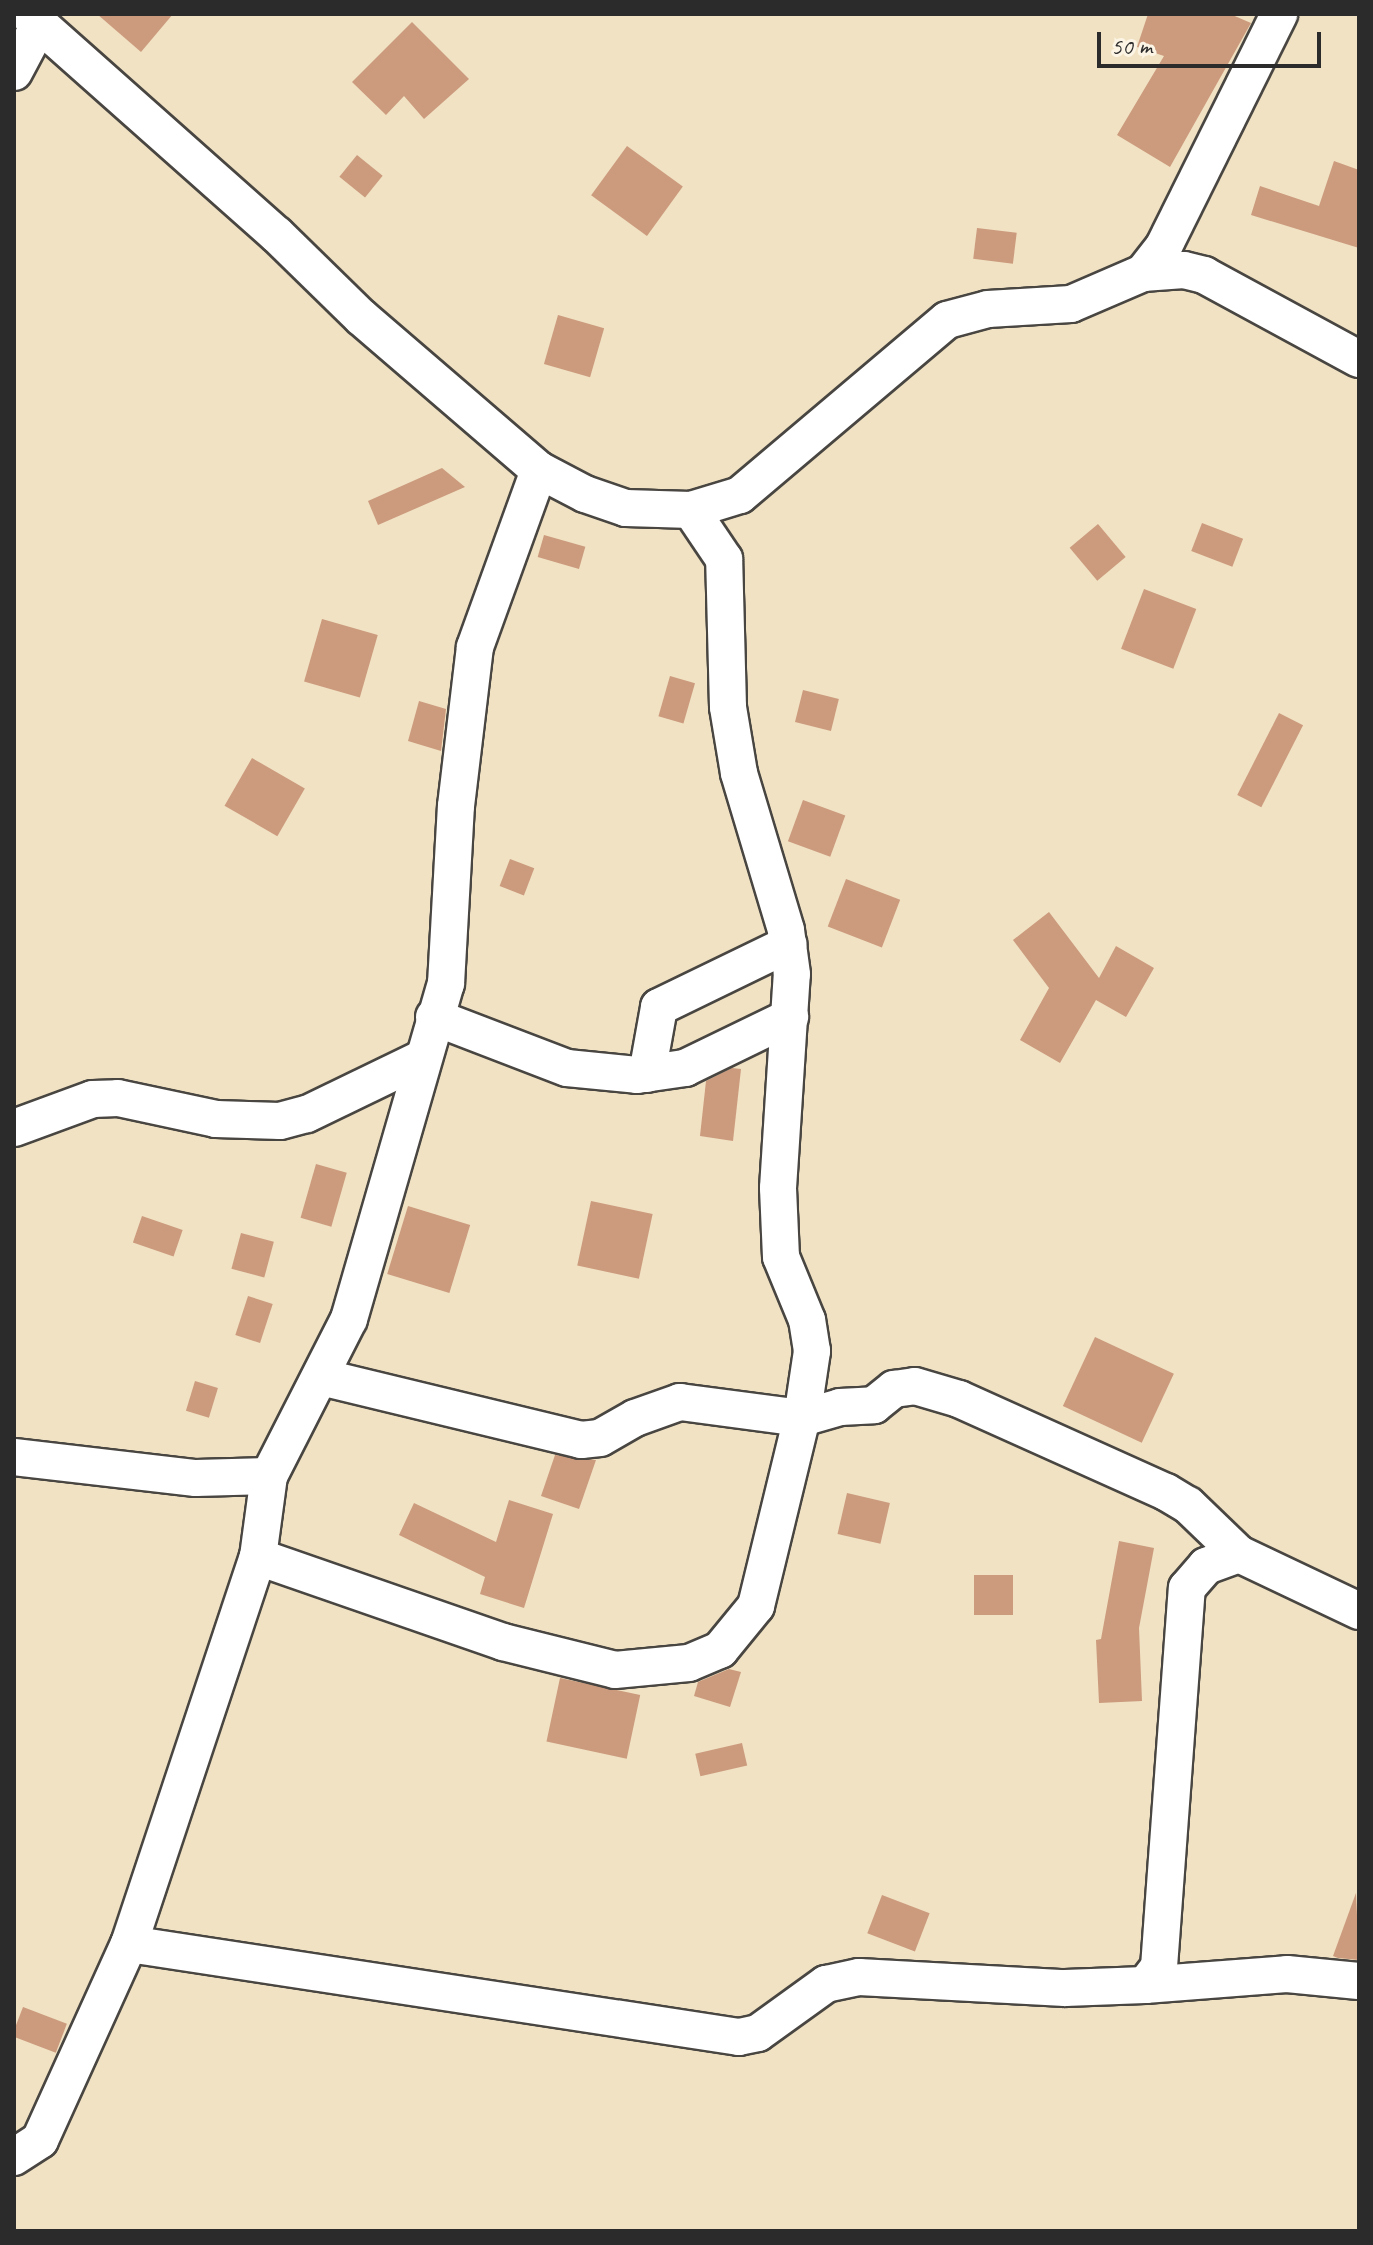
<!DOCTYPE html>
<style>
body{margin:0}
#map{position:relative;width:1373px;height:2245px;overflow:hidden;background:#f0e2c3;font-family:Caveat,sans-serif}
div>[style]{position:absolute}
.building>*{inset:0;background:#cc9a7d;transform-origin:0 0}
.roads{filter:drop-shadow(2px 0 #494642) drop-shadow(-2px 0 #494642) drop-shadow(0 2px #494642) drop-shadow(0 -2px #494642)}
.minor>*{height:36px;margin:-18px;padding:0 18px;transform-origin:18px;border-radius:18px;background:#fff}
span{translate:-50% -50%;white-space:nowrap;text-align:center;line-height:1.15;-webkit-text-stroke:7px #fcf5e5;paint-order:stroke}
.frame{position:absolute;inset:0;border:16px solid #2b2b2b;pointer-events:none}
.scale{position:absolute;left:1097px;top:32px;width:224px;height:36px;box-sizing:border-box;border:4px solid #2b2b2b;border-top:0;padding-left:10px;font-size:24px;line-height:28px;white-space:nowrap;color:#2b2b2b;-webkit-text-stroke:6px #fcf5e5;paint-order:stroke}
</style>
<div id="map">
<div class="building">
<i style="clip-path:polygon(97px 14px,173px 14px,141px 52px)"></i>
<i style="clip-path:polygon(1148px 14px,1230px 14px,1251px 23px,1170px 167px,1117px 135px,1164px 56px,1137px 47px)"></i>
<i style="clip-path:polygon(412px 22px,469px 79px,424px 119px,404px 96px,386px 115px,352px 82px)"></i>
<i style="left:627px;top:146px;width:69px;height:61px;rotate:36deg"></i>
<i style="left:357px;top:155px;width:33px;height:28px;rotate:39deg"></i>
<i style="clip-path:polygon(1334px 161px,1359px 170px,1359px 248px,1251px 215px,1260px 186px,1319px 206px)"></i>
<i style="left:977px;top:228px;width:40px;height:31px;rotate:7deg"></i>
<i style="left:558px;top:315px;width:48px;height:51px;rotate:16deg"></i>
<i style="clip-path:polygon(442px 468px,465px 487px,378px 525px,368px 501px)"></i>
<i style="left:1202px;top:523px;width:44px;height:30px;rotate:21deg"></i>
<i style="left:1098px;top:524px;width:43px;height:37px;rotate:50deg"></i>
<i style="left:544px;top:535px;width:43px;height:23px;rotate:16deg"></i>
<i style="left:1144px;top:589px;width:56px;height:64px;rotate:21deg"></i>
<i style="left:322px;top:619px;width:58px;height:65px;rotate:16deg"></i>
<i style="left:670px;top:676px;width:26px;height:42px;rotate:16deg"></i>
<i style="left:803px;top:690px;width:37px;height:33px;rotate:14deg"></i>
<i style="clip-path:polygon(419px 701px,446px 709px,441px 751px,408px 741px)"></i>
<i style="left:1279px;top:713px;width:27px;height:92px;rotate:27deg"></i>
<i style="left:252px;top:758px;width:61px;height:55px;rotate:30deg"></i>
<i style="left:803px;top:800px;width:45px;height:44px;rotate:20deg"></i>
<i style="left:510px;top:859px;width:26px;height:29px;rotate:21deg"></i>
<i style="left:846px;top:879px;width:58px;height:51px;rotate:21deg"></i>
<i style="clip-path:polygon(1049px 912px,1099px 978px,1116px 946px,1154px 968px,1126px 1017px,1096px 1000px,1060px 1063px,1020px 1040px,1049px 988px,1013px 940px)"></i>
<i style="clip-path:polygon(732px 1068px,741px 1069px,733px 1141px,700px 1136px,706px 1081px)"></i>
<i style="left:316px;top:1164px;width:32px;height:56px;rotate:16deg"></i>
<i style="left:591px;top:1201px;width:63px;height:66px;rotate:12deg"></i>
<i style="left:408px;top:1206px;width:65px;height:71px;rotate:17deg"></i>
<i style="left:142px;top:1216px;width:43px;height:28px;rotate:19deg"></i>
<i style="left:241px;top:1233px;width:34px;height:37px;rotate:15deg"></i>
<i style="left:248px;top:1296px;width:26px;height:41px;rotate:18deg"></i>
<i style="left:1095px;top:1337px;width:87px;height:76px;rotate:25deg"></i>
<i style="left:195px;top:1381px;width:24px;height:31px;rotate:17deg"></i>
<i style="clip-path:polygon(555px 1455px,596px 1460px,579px 1509px,541px 1496px)"></i>
<i style="left:847px;top:1493px;width:44px;height:42px;rotate:13deg"></i>
<i style="clip-path:polygon(509px 1500px,553px 1514px,524px 1608px,480px 1594px,485px 1577px,399px 1535px,414px 1503px,496px 1542px)"></i>
<i style="clip-path:polygon(1119px 1541px,1154px 1548px,1139px 1628px,1142px 1701px,1099px 1703px,1096px 1640px,1101px 1639px)"></i>
<i style="left:974px;top:1575px;width:39px;height:40px"></i>
<i style="clip-path:polygon(729px 1669px,741px 1672px,730px 1707px,694px 1696px,698px 1682px)"></i>
<i style="left:560px;top:1678px;width:82px;height:65px;rotate:12deg"></i>
<i style="left:742px;top:1743px;width:23px;height:48px;rotate:77deg"></i>
<i style="clip-path:polygon(1356px 1893px,1359px 1960px,1338px 1958px,1333px 1956px)"></i>
<i style="left:882px;top:1895px;width:51px;height:41px;rotate:21deg"></i>
<i style="left:23px;top:2007px;width:47px;height:31px;rotate:21deg"></i>
</div>
<div class="roads">
<div class="minor">
<i style="left:28px;top:14px;width:333px;rotate:41.6deg"></i>
<i style="left:277px;top:235px;width:117px;rotate:44.3deg"></i>
<i style="left:361px;top:317px;width:235px;rotate:40.7deg"></i>
<i style="left:539px;top:470px;width:52px;rotate:27.6deg"></i>
<i style="left:585px;top:494px;width:43px;rotate:18.9deg"></i>
<i style="left:626px;top:508px;width:65px;rotate:1.8deg"></i>
<i style="left:691px;top:510px;width:51px;rotate:-17deg"></i>
<i style="left:740px;top:495px;width:271px;rotate:-40.2deg"></i>
<i style="left:947px;top:320px;width:42px;rotate:-15deg"></i>
<i style="left:988px;top:309px;width:83px;rotate:-3.4deg"></i>
<i style="left:1071px;top:304px;width:78px;rotate:-23.3deg"></i>
<i style="left:1143px;top:273px;width:41px;rotate:-4.2deg"></i>
<i style="left:1184px;top:270px;width:21px;rotate:14deg"></i>
<i style="left:1204px;top:275px;width:176px;rotate:28.5deg"></i>
<i style="left:14px;top:72px;width:53px;rotate:-62deg"></i>
<i style="left:1143px;top:273px;width:34px;rotate:-52deg"></i>
<i style="left:1164px;top:246px;width:259px;rotate:-63.6deg"></i>
<i style="left:434px;top:1017px;width:142px;rotate:21deg"></i>
<i style="left:567px;top:1068px;width:70px;rotate:5.7deg"></i>
<i style="left:637px;top:1075px;width:49px;rotate:-8.3deg"></i>
<i style="left:685px;top:1068px;width:117px;rotate:-25.9deg"></i>
<i style="left:647px;top:1074px;width:68px;rotate:-79.8deg"></i>
<i style="left:659px;top:1007px;width:144px;rotate:-25.9deg"></i>
<i style="left:14px;top:1128px;width:84px;rotate:-20.2deg"></i>
<i style="left:93px;top:1099px;width:25px;rotate:-2deg"></i>
<i style="left:118px;top:1098px;width:100px;rotate:12.1deg"></i>
<i style="left:216px;top:1119px;width:64px;rotate:1.8deg"></i>
<i style="left:280px;top:1121px;width:28px;rotate:-15deg"></i>
<i style="left:307px;top:1114px;width:127px;rotate:-25.8deg"></i>
<i style="left:321px;top:1377px;width:268px;rotate:13.6deg"></i>
<i style="left:581px;top:1440px;width:19px;rotate:-6deg"></i>
<i style="left:600px;top:1438px;width:40px;rotate:-29.7deg"></i>
<i style="left:635px;top:1418px;width:48px;rotate:-19.6deg"></i>
<i style="left:680px;top:1402px;width:123px;rotate:7.5deg"></i>
<i style="left:802px;top:1418px;width:40px;rotate:-16deg"></i>
<i style="left:840px;top:1407px;width:34px;rotate:-3deg"></i>
<i style="left:874px;top:1405px;width:26px;rotate:-39deg"></i>
<i style="left:894px;top:1389px;width:21px;rotate:-8deg"></i>
<i style="left:915px;top:1386px;width:46px;rotate:16.5deg"></i>
<i style="left:959px;top:1399px;width:227px;rotate:24.2deg"></i>
<i style="left:1166px;top:1492px;width:26px;rotate:31deg"></i>
<i style="left:1188px;top:1505px;width:71px;rotate:43.9deg"></i>
<i style="left:14px;top:1457px;width:183px;rotate:6.6deg"></i>
<i style="left:196px;top:1478px;width:73px;rotate:-1.6deg"></i>
<i style="left:258px;top:1557px;width:259px;rotate:19.1deg"></i>
<i style="left:503px;top:1642px;width:115px;rotate:14deg"></i>
<i style="left:615px;top:1670px;width:74px;rotate:-5.4deg"></i>
<i style="left:689px;top:1663px;width:34px;rotate:-23deg"></i>
<i style="left:720px;top:1650px;width:57px;rotate:-50.7deg"></i>
<i style="left:756px;top:1606px;width:194px;rotate:-76.3deg"></i>
<i style="left:802px;top:1418px;width:68px;rotate:-81.5deg"></i>
<i style="left:812px;top:1351px;width:31px;rotate:-99deg"></i>
<i style="left:807px;top:1320px;width:68px;rotate:-112.4deg"></i>
<i style="left:781px;top:1257px;width:69px;rotate:-92.5deg"></i>
<i style="left:778px;top:1188px;width:214px;rotate:-86.3deg"></i>
<i style="left:792px;top:974px;width:44px;rotate:-97.8deg"></i>
<i style="left:786px;top:930px;width:164px;rotate:-106.7deg"></i>
<i style="left:739px;top:773px;width:67px;rotate:-99.5deg"></i>
<i style="left:728px;top:707px;width:148px;rotate:-91.5deg"></i>
<i style="left:724px;top:559px;width:59px;rotate:-124deg"></i>
<i style="left:129px;top:1944px;width:617px;rotate:8.67deg"></i>
<i style="left:739px;top:2037px;width:19px;rotate:-12deg"></i>
<i style="left:758px;top:2033px;width:84px;rotate:-35.8deg"></i>
<i style="left:826px;top:1984px;width:34px;rotate:-12deg"></i>
<i style="left:859px;top:1977px;width:206px;rotate:3.1deg"></i>
<i style="left:1065px;top:1988px;width:80px;rotate:-2.1deg"></i>
<i style="left:1145px;top:1985px;width:23px;rotate:-52deg"></i>
<i style="left:1159px;top:1967px;width:380px;rotate:-85.8deg"></i>
<i style="left:1187px;top:1588px;width:29px;rotate:-49deg"></i>
<i style="left:1206px;top:1566px;width:35px;rotate:-20deg"></i>
<i style="left:1239px;top:1554px;width:133px;rotate:25.4deg"></i>
<i style="left:1145px;top:1985px;width:142px;rotate:-4.4deg"></i>
<i style="left:1287px;top:1974px;width:72px;rotate:5.6deg"></i>
<i style="left:14px;top:2157px;width:31px;rotate:-33deg"></i>
<i style="left:40px;top:2140px;width:215px;rotate:-65.6deg"></i>
<i style="left:129px;top:1944px;width:408px;rotate:-71.6deg"></i>
<i style="left:258px;top:1557px;width:82px;rotate:-82.3deg"></i>
<i style="left:269px;top:1476px;width:176px;rotate:-63deg"></i>
<i style="left:349px;top:1319px;width:349px;rotate:-73.9deg"></i>
<i style="left:446px;top:984px;width:178px;rotate:-86.8deg"></i>
<i style="left:456px;top:806px;width:160px;rotate:-83.2deg"></i>
<i style="left:475px;top:647px;width:188px;rotate:-70.1deg"></i>
</div>
</div>
<div class="frame"></div>
<div class="scale">50 m</div>
</div>
